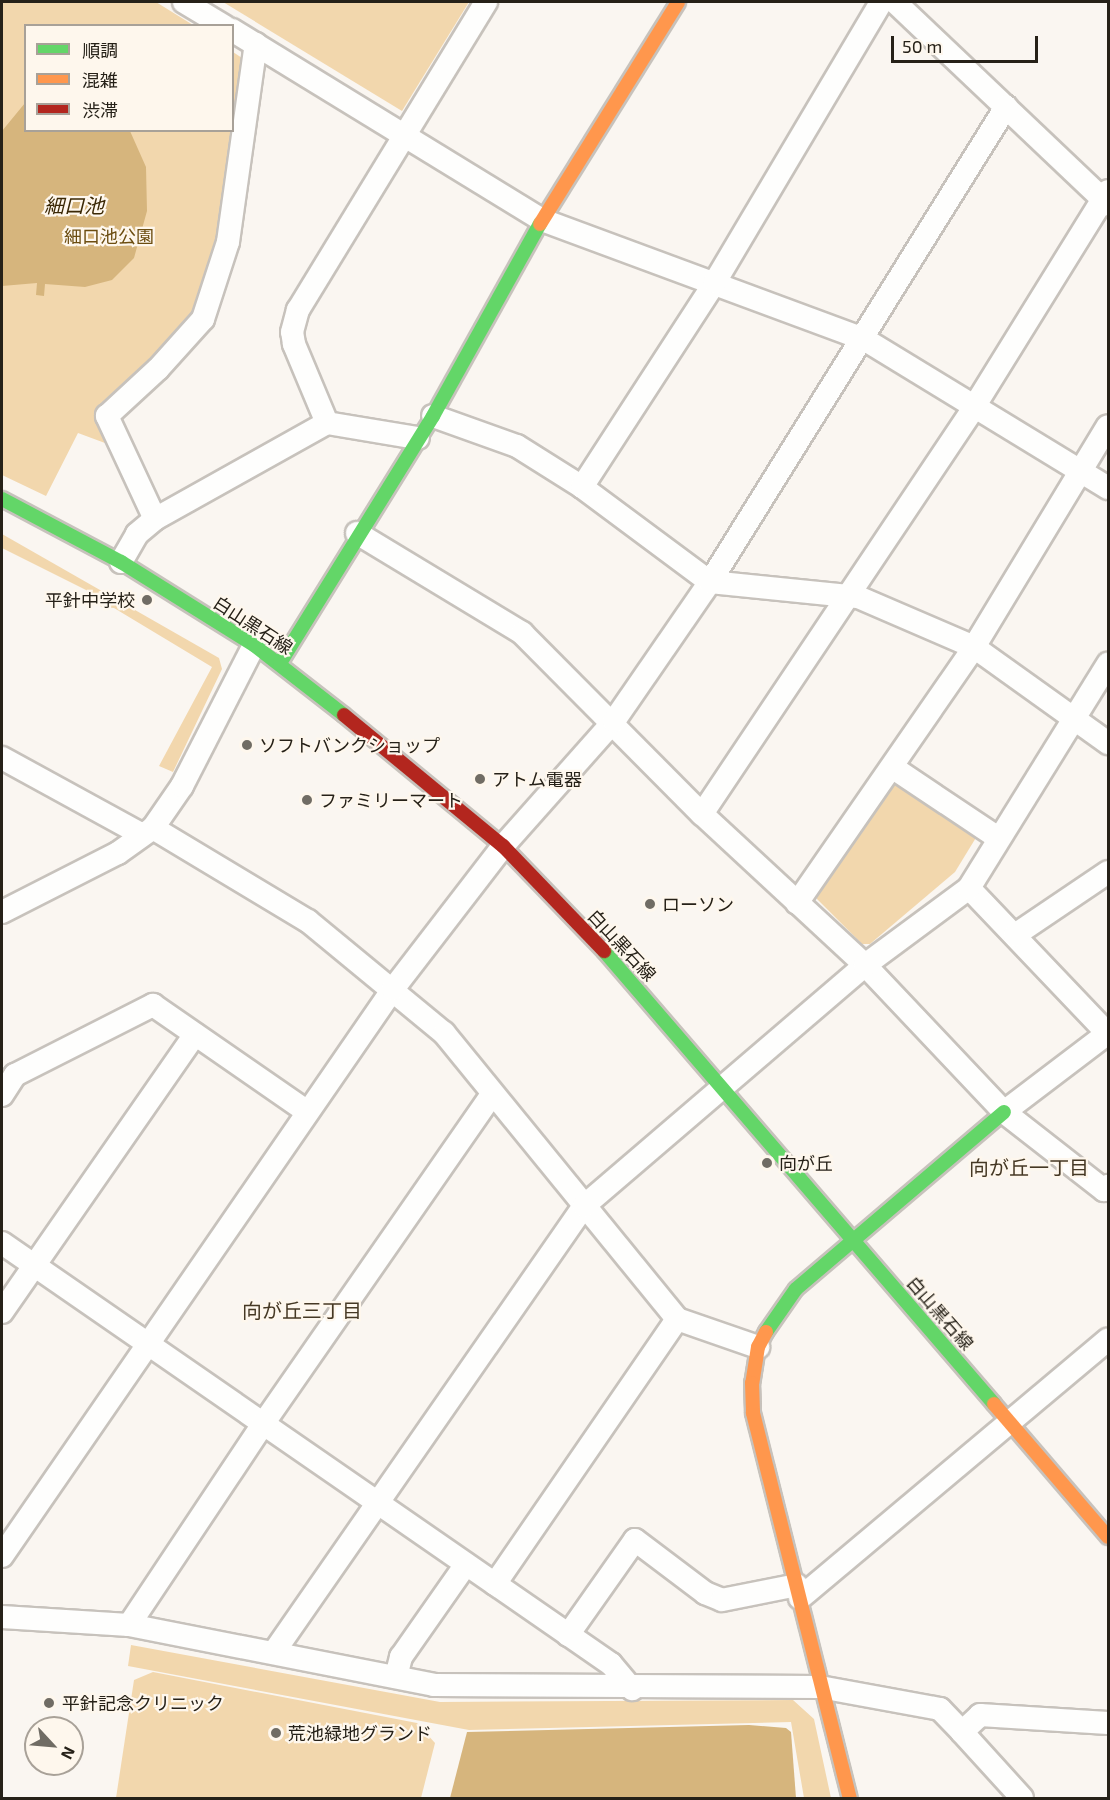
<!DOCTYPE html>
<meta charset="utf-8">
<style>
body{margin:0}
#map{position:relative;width:1110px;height:1800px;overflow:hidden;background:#faf6f1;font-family:"Exo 2","Noto Sans JP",sans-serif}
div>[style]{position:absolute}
.green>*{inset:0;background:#f2d7ad}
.water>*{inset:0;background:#d6b57d}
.roads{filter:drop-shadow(2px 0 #c7c2bc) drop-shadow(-2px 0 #c7c2bc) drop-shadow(0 2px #c7c2bc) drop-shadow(0 -2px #c7c2bc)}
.street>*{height:22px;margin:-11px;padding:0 11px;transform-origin:11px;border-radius:11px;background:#fefefd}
.fast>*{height:14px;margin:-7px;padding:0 7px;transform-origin:7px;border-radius:7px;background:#63d668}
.slow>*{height:14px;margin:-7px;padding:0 7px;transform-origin:7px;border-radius:7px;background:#ff974d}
.jam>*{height:14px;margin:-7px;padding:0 7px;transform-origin:7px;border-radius:7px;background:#b3261e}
.dots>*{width:16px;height:16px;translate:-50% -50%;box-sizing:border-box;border:3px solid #fef7ed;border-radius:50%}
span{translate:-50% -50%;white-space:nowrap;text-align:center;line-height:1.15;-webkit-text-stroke:4.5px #fef7ed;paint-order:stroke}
.park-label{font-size:18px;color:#6c4d10}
.poi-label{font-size:18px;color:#262118}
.right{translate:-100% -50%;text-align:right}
.left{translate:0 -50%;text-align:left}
.street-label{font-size:18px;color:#262118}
.water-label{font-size:20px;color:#3b2805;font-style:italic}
.neighbourhood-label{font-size:20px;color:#453824}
.frame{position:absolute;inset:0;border:3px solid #262118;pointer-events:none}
.legend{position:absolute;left:24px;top:24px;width:210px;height:108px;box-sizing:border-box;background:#fef7ed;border:2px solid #a8a198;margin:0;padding:8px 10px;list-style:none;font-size:18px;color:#262118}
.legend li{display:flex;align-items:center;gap:12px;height:30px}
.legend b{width:30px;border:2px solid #a8a198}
.north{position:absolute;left:24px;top:1716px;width:60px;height:60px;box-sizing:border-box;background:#fef7ed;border:2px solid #a8a198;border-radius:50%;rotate:116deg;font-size:16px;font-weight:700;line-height:24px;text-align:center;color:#262118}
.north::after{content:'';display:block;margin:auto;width:21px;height:27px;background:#706c64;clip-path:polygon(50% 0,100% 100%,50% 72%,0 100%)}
.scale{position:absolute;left:891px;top:36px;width:147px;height:27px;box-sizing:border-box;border:3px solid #262118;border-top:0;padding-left:8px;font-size:18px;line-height:21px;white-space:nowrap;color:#262118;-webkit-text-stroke:4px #fef7ed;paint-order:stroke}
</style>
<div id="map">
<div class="green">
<i style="clip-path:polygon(2px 2px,156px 2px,193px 25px,26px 26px,26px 130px,232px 130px,233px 52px,245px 60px,223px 225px,196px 310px,168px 376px,104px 428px,113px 446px,78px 433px,46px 496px,2px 475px)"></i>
<i style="clip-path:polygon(223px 2px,469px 2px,402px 111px)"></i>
<i style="clip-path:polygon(2px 534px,219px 658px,222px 669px,173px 772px,159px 766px,212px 667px,114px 608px,101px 607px,98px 596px,2px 548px)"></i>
<i style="clip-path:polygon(901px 779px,977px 836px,955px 872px,870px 944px,862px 944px,817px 899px,816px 891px,891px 781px)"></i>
<i style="clip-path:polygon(131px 1645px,440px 1702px,793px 1700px,814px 1719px,831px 1798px,804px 1798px,791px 1722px,469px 1730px,128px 1666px)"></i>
<i style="clip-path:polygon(153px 1672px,417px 1723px,435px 1743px,421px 1798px,116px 1798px,134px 1680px)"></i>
</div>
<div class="water">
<i style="clip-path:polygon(25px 103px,26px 130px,130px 131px,146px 167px,147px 211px,134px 258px,112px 280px,85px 287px,45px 284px,44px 296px,36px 295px,37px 283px,2px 286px,2px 131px)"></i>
<i style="clip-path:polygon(749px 1725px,786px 1728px,791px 1732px,796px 1798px,450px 1798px,467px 1732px)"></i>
</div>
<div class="roads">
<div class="street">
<i style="left:184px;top:2px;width:47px;rotate:31deg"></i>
<i style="left:895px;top:2px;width:294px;rotate:43.5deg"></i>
<i style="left:232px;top:30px;width:364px;rotate:31.5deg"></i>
<i style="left:542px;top:220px;width:343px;rotate:20.3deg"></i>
<i style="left:864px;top:339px;width:286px;rotate:31.4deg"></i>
<i style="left:433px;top:416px;width:89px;rotate:19.7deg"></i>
<i style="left:517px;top:446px;width:77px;rotate:32.2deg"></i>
<i style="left:582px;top:487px;width:159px;rotate:36.6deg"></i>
<i style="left:710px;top:582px;width:149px;rotate:5.8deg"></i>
<i style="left:858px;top:597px;width:126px;rotate:23.3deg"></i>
<i style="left:974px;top:647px;width:165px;rotate:35.6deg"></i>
<i style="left:327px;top:423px;width:86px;rotate:-112.7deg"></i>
<i style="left:294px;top:344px;width:12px;rotate:-99deg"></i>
<i style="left:292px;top:332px;width:23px;rotate:-75deg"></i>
<i style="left:298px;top:310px;width:361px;rotate:-58.6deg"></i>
<i style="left:582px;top:487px;width:244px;rotate:-57deg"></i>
<i style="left:715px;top:282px;width:326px;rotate:-59.3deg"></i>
<i style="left:155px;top:519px;width:114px;rotate:-115deg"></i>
<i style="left:107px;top:416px;width:69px;rotate:-42.7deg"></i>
<i style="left:158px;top:369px;width:67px;rotate:-48deg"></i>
<i style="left:203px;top:319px;width:81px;rotate:-72deg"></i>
<i style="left:228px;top:242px;width:200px;rotate:-82deg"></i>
<i style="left:357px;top:533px;width:193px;rotate:31.2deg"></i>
<i style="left:522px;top:633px;width:255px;rotate:45.2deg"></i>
<i style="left:702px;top:814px;width:222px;rotate:42.8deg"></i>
<i style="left:865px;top:965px;width:202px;rotate:46.6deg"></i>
<i style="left:1004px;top:1112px;width:127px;rotate:38deg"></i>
<i style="left:1104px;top:1190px;width:6px;rotate:-45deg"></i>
<i style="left:121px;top:562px;width:32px;rotate:-60deg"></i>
<i style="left:137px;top:534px;width:23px;rotate:-40deg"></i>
<i style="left:155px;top:519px;width:197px;rotate:-29.2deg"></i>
<i style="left:327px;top:423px;width:92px;rotate:9.4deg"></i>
<i style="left:2px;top:758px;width:158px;rotate:28.7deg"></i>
<i style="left:892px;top:767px;width:128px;rotate:33.8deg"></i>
<i style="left:702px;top:814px;width:490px;rotate:-56.2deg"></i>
<i style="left:974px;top:407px;width:254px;rotate:-58.2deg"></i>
<i style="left:153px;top:828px;width:181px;rotate:31deg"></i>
<i style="left:308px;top:921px;width:176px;rotate:39.5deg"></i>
<i style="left:444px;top:1033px;width:369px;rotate:50.8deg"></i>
<i style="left:677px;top:1319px;width:86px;rotate:19.1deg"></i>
<i style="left:969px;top:888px;width:202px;rotate:46.4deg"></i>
<i style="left:797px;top:903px;width:311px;rotate:-55.3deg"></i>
<i style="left:974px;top:647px;width:258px;rotate:-58.8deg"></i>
<i style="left:2px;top:912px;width:130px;rotate:-27deg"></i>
<i style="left:118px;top:853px;width:43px;rotate:-35.5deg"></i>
<i style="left:153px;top:828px;width:51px;rotate:-55.4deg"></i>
<i style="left:182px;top:786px;width:158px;rotate:-62.9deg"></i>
<i style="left:1015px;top:935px;width:112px;rotate:-34.1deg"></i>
<i style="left:2px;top:1095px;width:24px;rotate:-57deg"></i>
<i style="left:15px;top:1075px;width:155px;rotate:-26.9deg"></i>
<i style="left:153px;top:1005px;width:186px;rotate:34.7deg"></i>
<i style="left:1004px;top:1112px;width:131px;rotate:-37.2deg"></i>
<i style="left:2px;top:1243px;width:740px;rotate:34.66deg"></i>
<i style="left:611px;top:1664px;width:33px;rotate:50deg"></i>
<i style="left:2px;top:1312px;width:338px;rotate:-55.2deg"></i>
<i style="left:2px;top:1556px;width:689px;rotate:-55.41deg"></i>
<i style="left:393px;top:989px;width:180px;rotate:-52.4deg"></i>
<i style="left:503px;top:846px;width:167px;rotate:-48.4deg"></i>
<i style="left:614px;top:721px;width:169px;rotate:-55.4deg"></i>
<i style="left:710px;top:582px;width:560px;rotate:-58.07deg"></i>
<i style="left:495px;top:1584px;width:321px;rotate:-55.5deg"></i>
<i style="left:800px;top:1598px;width:402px;rotate:-40deg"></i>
<i style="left:2px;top:1617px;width:127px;rotate:3.6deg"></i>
<i style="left:129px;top:1625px;width:311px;rotate:11.1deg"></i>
<i style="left:434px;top:1685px;width:386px;rotate:0.3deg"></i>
<i style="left:820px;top:1687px;width:122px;rotate:10.4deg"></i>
<i style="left:940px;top:1709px;width:32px;rotate:46deg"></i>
<i style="left:962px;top:1732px;width:25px;rotate:-43deg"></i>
<i style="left:980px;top:1715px;width:128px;rotate:3.6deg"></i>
<i style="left:129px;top:1625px;width:242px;rotate:-56.3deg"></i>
<i style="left:263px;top:1424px;width:402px;rotate:-55.2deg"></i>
<i style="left:568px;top:1635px;width:116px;rotate:-54.8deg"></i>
<i style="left:635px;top:1540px;width:88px;rotate:37.1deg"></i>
<i style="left:705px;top:1593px;width:18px;rotate:22deg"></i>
<i style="left:722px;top:1600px;width:76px;rotate:-11.3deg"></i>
<i style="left:274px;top:1652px;width:543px;rotate:-55.2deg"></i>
<i style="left:584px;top:1206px;width:370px;rotate:-40.6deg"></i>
<i style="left:865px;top:965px;width:129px;rotate:-36.5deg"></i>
<i style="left:969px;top:888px;width:264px;rotate:-58.2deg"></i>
<i style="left:396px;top:1677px;width:21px;rotate:-76deg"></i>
<i style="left:401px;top:1657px;width:113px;rotate:-55deg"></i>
<i style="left:962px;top:1732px;width:89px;rotate:47.7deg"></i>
</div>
<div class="fast">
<i style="left:2px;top:499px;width:135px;rotate:27.9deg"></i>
<i style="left:121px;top:562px;width:157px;rotate:32deg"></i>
<i style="left:254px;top:645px;width:114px;rotate:37.9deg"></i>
<i style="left:280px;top:663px;width:291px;rotate:-58.2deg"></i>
<i style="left:433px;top:416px;width:220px;rotate:-60.9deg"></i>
<i style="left:604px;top:951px;width:598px;rotate:49.27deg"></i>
<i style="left:766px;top:1332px;width:52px;rotate:-55.1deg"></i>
<i style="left:796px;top:1289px;width:273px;rotate:-40.4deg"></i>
</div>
<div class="slow">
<i style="left:540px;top:224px;width:261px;rotate:-58.1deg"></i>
<i style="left:766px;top:1332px;width:17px;rotate:118deg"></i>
<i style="left:758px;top:1347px;width:36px;rotate:99deg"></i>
<i style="left:752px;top:1383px;width:30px;rotate:88deg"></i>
<i style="left:753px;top:1413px;width:397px;rotate:75.9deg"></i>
<i style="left:994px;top:1404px;width:175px;rotate:49.4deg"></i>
</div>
<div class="jam">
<i style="left:344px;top:715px;width:206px;rotate:39.5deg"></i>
<i style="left:503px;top:846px;width:146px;rotate:46.1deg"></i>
</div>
</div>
<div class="dots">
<i style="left:147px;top:600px;background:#706c64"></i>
<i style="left:247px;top:745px;background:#706c64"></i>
<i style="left:480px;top:779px;background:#706c64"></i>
<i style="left:307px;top:800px;background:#706c64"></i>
<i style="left:650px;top:904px;background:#706c64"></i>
<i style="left:767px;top:1163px;background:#706c64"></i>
<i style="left:49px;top:1703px;background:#706c64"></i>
<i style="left:276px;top:1733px;background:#706c64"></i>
</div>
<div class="park-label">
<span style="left:109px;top:236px">細口池公園</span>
</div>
<div class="poi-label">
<span class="right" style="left:135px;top:600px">平針中学校</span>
<span class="left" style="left:259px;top:745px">ソフトバンクショップ</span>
<span class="left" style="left:492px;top:779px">アトム電器</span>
<span class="left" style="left:319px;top:800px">ファミリーマート</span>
<span class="left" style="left:662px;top:904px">ローソン</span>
<span class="left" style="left:779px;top:1163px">向が丘</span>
<span class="left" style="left:62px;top:1703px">平針記念クリニック</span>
<span class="left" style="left:288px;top:1733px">荒池緑地グランド</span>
</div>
<div class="street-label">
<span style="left:253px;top:625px;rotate:33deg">白山黒石線</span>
<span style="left:622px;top:945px;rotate:47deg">白山黒石線</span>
<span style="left:940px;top:1313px;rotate:49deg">白山黒石線</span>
</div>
<div class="water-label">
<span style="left:74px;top:205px">細口池</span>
</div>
<div class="neighbourhood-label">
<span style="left:1029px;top:1167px">向が丘一丁目</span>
<span style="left:302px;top:1310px">向が丘三丁目</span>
</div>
<div class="frame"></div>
<ul class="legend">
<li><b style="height:8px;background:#63d668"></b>順調</li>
<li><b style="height:8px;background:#ff974d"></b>混雑</li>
<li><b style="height:8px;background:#b3261e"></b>渋滞</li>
</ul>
<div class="north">N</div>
<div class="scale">50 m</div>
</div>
